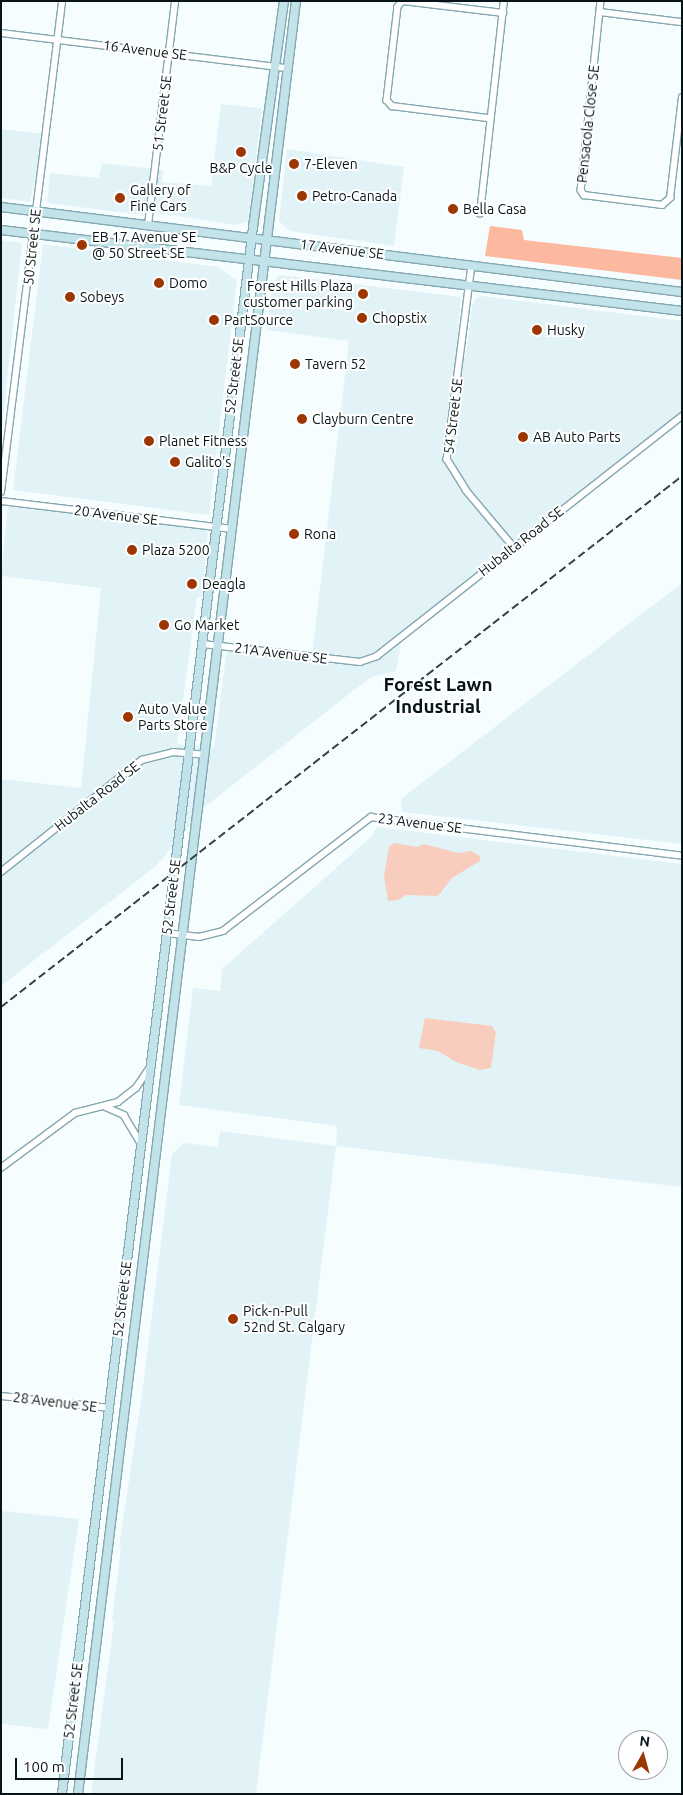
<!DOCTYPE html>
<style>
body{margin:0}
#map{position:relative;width:683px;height:1795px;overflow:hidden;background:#f6fdff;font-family:Ubuntu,sans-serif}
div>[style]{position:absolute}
.built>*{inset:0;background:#e1f3f7}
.green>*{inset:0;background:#fdb9a0}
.water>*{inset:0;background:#f8cdbd}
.roads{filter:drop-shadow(1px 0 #84a7b0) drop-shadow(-1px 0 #84a7b0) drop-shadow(0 1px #84a7b0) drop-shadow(0 -1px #84a7b0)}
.minor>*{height:5.5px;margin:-2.75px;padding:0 2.75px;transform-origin:2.75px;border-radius:2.75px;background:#fff}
.secondary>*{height:8px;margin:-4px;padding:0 4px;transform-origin:4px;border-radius:4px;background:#c2e3ea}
.rail>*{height:2px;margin-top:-1px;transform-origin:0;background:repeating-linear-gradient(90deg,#344043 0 8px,transparent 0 12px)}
.dots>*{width:14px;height:14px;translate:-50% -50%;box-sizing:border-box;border:2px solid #fff;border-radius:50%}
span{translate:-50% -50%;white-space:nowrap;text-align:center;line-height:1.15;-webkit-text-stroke:4px #fff;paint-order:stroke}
.street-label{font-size:14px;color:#071518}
.poi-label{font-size:14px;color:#071518}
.left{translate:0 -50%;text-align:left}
.right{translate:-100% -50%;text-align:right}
.district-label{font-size:19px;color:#071518;font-weight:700}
.frame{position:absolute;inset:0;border:2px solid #071518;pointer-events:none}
.north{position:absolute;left:618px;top:1730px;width:50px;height:50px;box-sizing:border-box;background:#fff;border:1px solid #9ca1a3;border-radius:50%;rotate:7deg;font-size:14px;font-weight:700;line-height:20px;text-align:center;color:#071518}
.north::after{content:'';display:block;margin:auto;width:18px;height:22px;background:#9c3703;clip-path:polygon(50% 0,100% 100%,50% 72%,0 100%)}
.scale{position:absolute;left:15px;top:1758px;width:108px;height:22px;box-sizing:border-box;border:2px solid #071518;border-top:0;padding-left:6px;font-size:15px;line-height:18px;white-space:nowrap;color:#071518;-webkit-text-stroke:4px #fff;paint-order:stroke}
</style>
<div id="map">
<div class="built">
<i style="clip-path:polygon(221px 104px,262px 108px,248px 221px,236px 225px,159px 213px,134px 214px,47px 203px,50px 173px,99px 178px,102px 163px,163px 170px,162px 182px,211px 186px)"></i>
<i style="clip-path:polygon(1px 129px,46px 134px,30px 202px,1px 198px)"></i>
<i style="clip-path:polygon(287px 149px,404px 167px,394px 246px,289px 231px,279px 221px)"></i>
<i style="clip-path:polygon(1px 240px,22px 243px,1px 437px)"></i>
<i style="clip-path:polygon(43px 244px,218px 267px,237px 280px,209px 515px,13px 490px)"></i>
<i style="clip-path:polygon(280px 275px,461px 297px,456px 352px,466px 355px,472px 306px,475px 299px,482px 296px,682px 321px,682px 416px,402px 636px,396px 671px,371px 677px,207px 805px,156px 866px,1px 986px,1px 779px,81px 788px,101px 588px,1px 576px,8px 506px,208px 527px,202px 597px,197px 597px,177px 744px,214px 748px,227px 649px,312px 656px,349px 341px,267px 330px,273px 282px)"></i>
<i style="clip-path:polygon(682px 583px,682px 844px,402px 812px,401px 799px)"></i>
<i style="clip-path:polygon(377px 827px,682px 864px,682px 1187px,336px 1146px,256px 1794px,91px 1794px,114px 1623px,112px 1620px,121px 1548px,119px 1547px,142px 1394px,172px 1154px,184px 1143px,218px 1147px,220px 1131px,336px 1146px,337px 1126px,179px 1105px,193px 988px,220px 991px,222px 969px,371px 837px)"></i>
<i style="clip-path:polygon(1px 1511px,79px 1519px,48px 1729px,1px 1724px)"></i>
</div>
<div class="green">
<i style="clip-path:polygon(490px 226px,522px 230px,524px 240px,682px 258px,682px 280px,485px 256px)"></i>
</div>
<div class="water">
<i style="clip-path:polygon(394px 843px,417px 847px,424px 844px,458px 853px,471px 851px,480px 856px,480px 861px,452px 878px,438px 896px,406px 895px,398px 900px,388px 901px,384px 876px,389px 847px)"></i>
<i style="clip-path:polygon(425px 1018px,492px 1026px,496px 1032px,491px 1068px,480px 1070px,456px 1062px,438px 1051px,419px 1048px)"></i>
</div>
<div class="roads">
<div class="minor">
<i style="left:403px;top:1px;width:8px;rotate:130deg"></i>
<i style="left:398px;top:7px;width:94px;rotate:96.7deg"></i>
<i style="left:387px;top:100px;width:8px;rotate:50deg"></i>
<i style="left:392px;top:106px;width:98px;rotate:7.1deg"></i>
<i style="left:403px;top:1px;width:101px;rotate:6.8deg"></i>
<i style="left:601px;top:1px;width:190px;rotate:96deg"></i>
<i style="left:581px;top:190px;width:6px;rotate:59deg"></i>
<i style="left:584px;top:195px;width:79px;rotate:7.3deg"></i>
<i style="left:662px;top:205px;width:11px;rotate:-41deg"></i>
<i style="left:670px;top:198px;width:101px;rotate:-83.2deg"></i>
<i style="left:600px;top:12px;width:83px;rotate:7deg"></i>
<i style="left:1px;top:33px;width:289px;rotate:7deg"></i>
<i style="left:480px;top:214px;width:214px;rotate:-83.6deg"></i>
<i style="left:148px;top:225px;width:226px;rotate:-83.1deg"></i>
<i style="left:472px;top:265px;width:196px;rotate:97.3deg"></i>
<i style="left:447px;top:459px;width:36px;rotate:58deg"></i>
<i style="left:466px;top:490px;width:73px;rotate:50deg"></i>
<i style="left:1px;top:492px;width:495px;rotate:-82.9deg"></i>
<i style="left:1px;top:501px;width:232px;rotate:6.9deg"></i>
<i style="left:203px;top:644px;width:158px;rotate:6.5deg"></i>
<i style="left:360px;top:662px;width:18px;rotate:-19deg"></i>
<i style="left:377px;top:656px;width:388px;rotate:-38.2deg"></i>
<i style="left:1px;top:872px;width:180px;rotate:-38.5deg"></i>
<i style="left:142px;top:760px;width:32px;rotate:-14deg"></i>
<i style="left:173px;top:752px;width:32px;rotate:5deg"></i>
<i style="left:167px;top:933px;width:32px;rotate:7deg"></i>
<i style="left:199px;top:937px;width:25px;rotate:-14deg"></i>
<i style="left:223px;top:931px;width:187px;rotate:-37.6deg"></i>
<i style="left:371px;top:817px;width:313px;rotate:7.1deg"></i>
<i style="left:106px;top:1107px;width:20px;rotate:24deg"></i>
<i style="left:124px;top:1115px;width:33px;rotate:59deg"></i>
<i style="left:1px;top:1168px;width:92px;rotate:-36.6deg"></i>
<i style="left:75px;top:1113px;width:44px;rotate:-14.3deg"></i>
<i style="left:118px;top:1102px;width:23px;rotate:-38deg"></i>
<i style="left:136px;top:1088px;width:23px;rotate:-56deg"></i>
<i style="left:1px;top:1396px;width:109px;rotate:6.3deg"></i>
</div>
<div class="secondary">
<i style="left:1px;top:207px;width:686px;rotate:7.11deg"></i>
<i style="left:1px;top:230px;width:686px;rotate:6.78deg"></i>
<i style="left:62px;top:1794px;width:1579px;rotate:-83.05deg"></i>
<i style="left:253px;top:227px;width:228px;rotate:-82.2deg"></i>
<i style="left:78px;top:1794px;width:1806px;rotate:-83.07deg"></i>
</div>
</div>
<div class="rail">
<i style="left:1px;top:1007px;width:864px;rotate:-37.94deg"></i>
</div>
<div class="dots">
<i style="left:241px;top:152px;background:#9c3703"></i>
<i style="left:294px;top:164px;background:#9c3703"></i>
<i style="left:302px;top:196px;background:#9c3703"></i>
<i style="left:120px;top:198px;background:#9c3703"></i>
<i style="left:453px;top:209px;background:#9c3703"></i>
<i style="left:82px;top:245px;background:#9c3703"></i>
<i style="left:159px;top:283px;background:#9c3703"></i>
<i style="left:363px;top:294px;background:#9c3703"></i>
<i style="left:70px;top:297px;background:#9c3703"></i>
<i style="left:362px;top:318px;background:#9c3703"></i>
<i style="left:214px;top:320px;background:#9c3703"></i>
<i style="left:537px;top:330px;background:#9c3703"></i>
<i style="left:295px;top:364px;background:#9c3703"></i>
<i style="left:302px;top:419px;background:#9c3703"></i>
<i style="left:523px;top:437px;background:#9c3703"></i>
<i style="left:149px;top:441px;background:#9c3703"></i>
<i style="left:175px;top:462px;background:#9c3703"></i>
<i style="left:294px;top:534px;background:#9c3703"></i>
<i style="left:132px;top:550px;background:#9c3703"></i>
<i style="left:192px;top:584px;background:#9c3703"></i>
<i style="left:164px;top:625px;background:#9c3703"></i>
<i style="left:128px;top:717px;background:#9c3703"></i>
<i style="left:233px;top:1319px;background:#9c3703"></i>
</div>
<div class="street-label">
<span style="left:145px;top:50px;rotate:7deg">16 Avenue SE</span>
<span style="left:162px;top:113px;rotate:-83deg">51 Street SE</span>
<span style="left:588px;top:124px;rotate:-84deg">Pensacola Close SE</span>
<span style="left:32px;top:247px;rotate:-84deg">50 Street SE</span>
<span style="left:342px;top:249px;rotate:7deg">17 Avenue SE</span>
<span style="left:234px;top:376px;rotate:-83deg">52 Street SE</span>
<span style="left:453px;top:416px;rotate:-83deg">54 Street SE</span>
<span style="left:116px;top:515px;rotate:7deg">20 Avenue SE</span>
<span style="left:521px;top:541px;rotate:-38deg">Hubalta Road SE</span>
<span style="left:281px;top:653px;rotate:7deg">21A Avenue SE</span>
<span style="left:97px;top:796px;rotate:-38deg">Hubalta Road SE</span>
<span style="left:420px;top:823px;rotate:7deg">23 Avenue SE</span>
<span style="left:171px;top:897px;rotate:-83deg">52 Street SE</span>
<span style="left:122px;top:1299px;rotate:-83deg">52 Street SE</span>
<span style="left:55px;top:1402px;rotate:7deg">28 Avenue SE</span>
<span style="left:73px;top:1701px;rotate:-83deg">52 Street SE</span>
</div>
<div class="poi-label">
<span class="left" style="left:304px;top:164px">7-Eleven</span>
<span style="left:241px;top:168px">B&amp;P Cycle</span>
<span class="left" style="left:130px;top:198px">Gallery of<br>Fine Cars</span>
<span class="left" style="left:312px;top:196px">Petro-Canada</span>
<span class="left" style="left:463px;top:209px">Bella Casa</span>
<span class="left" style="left:92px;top:245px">EB 17 Avenue SE<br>@ 50 Street SE</span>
<span class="left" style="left:169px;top:283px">Domo</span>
<span class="right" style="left:353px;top:294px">Forest Hills Plaza<br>customer parking</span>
<span class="left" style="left:80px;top:297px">Sobeys</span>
<span class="left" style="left:372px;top:318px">Chopstix</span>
<span class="left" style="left:224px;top:320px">PartSource</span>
<span class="left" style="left:547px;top:330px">Husky</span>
<span class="left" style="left:305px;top:364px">Tavern 52</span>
<span class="left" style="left:312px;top:419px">Clayburn Centre</span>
<span class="left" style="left:533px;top:437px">AB Auto Parts</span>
<span class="left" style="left:159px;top:441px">Planet Fitness</span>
<span class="left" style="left:185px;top:462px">Galito's</span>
<span class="left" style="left:304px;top:534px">Rona</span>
<span class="left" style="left:142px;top:550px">Plaza 5200</span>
<span class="left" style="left:202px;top:584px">Deagla</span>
<span class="left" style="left:174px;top:625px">Go Market</span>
<span class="left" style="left:138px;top:717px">Auto Value<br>Parts Store</span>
<span class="left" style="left:243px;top:1319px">Pick-n-Pull<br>52nd St. Calgary</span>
</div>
<div class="district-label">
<span style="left:438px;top:696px">Forest Lawn<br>Industrial</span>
</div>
<div class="frame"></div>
<div class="north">N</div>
<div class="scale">100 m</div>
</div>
